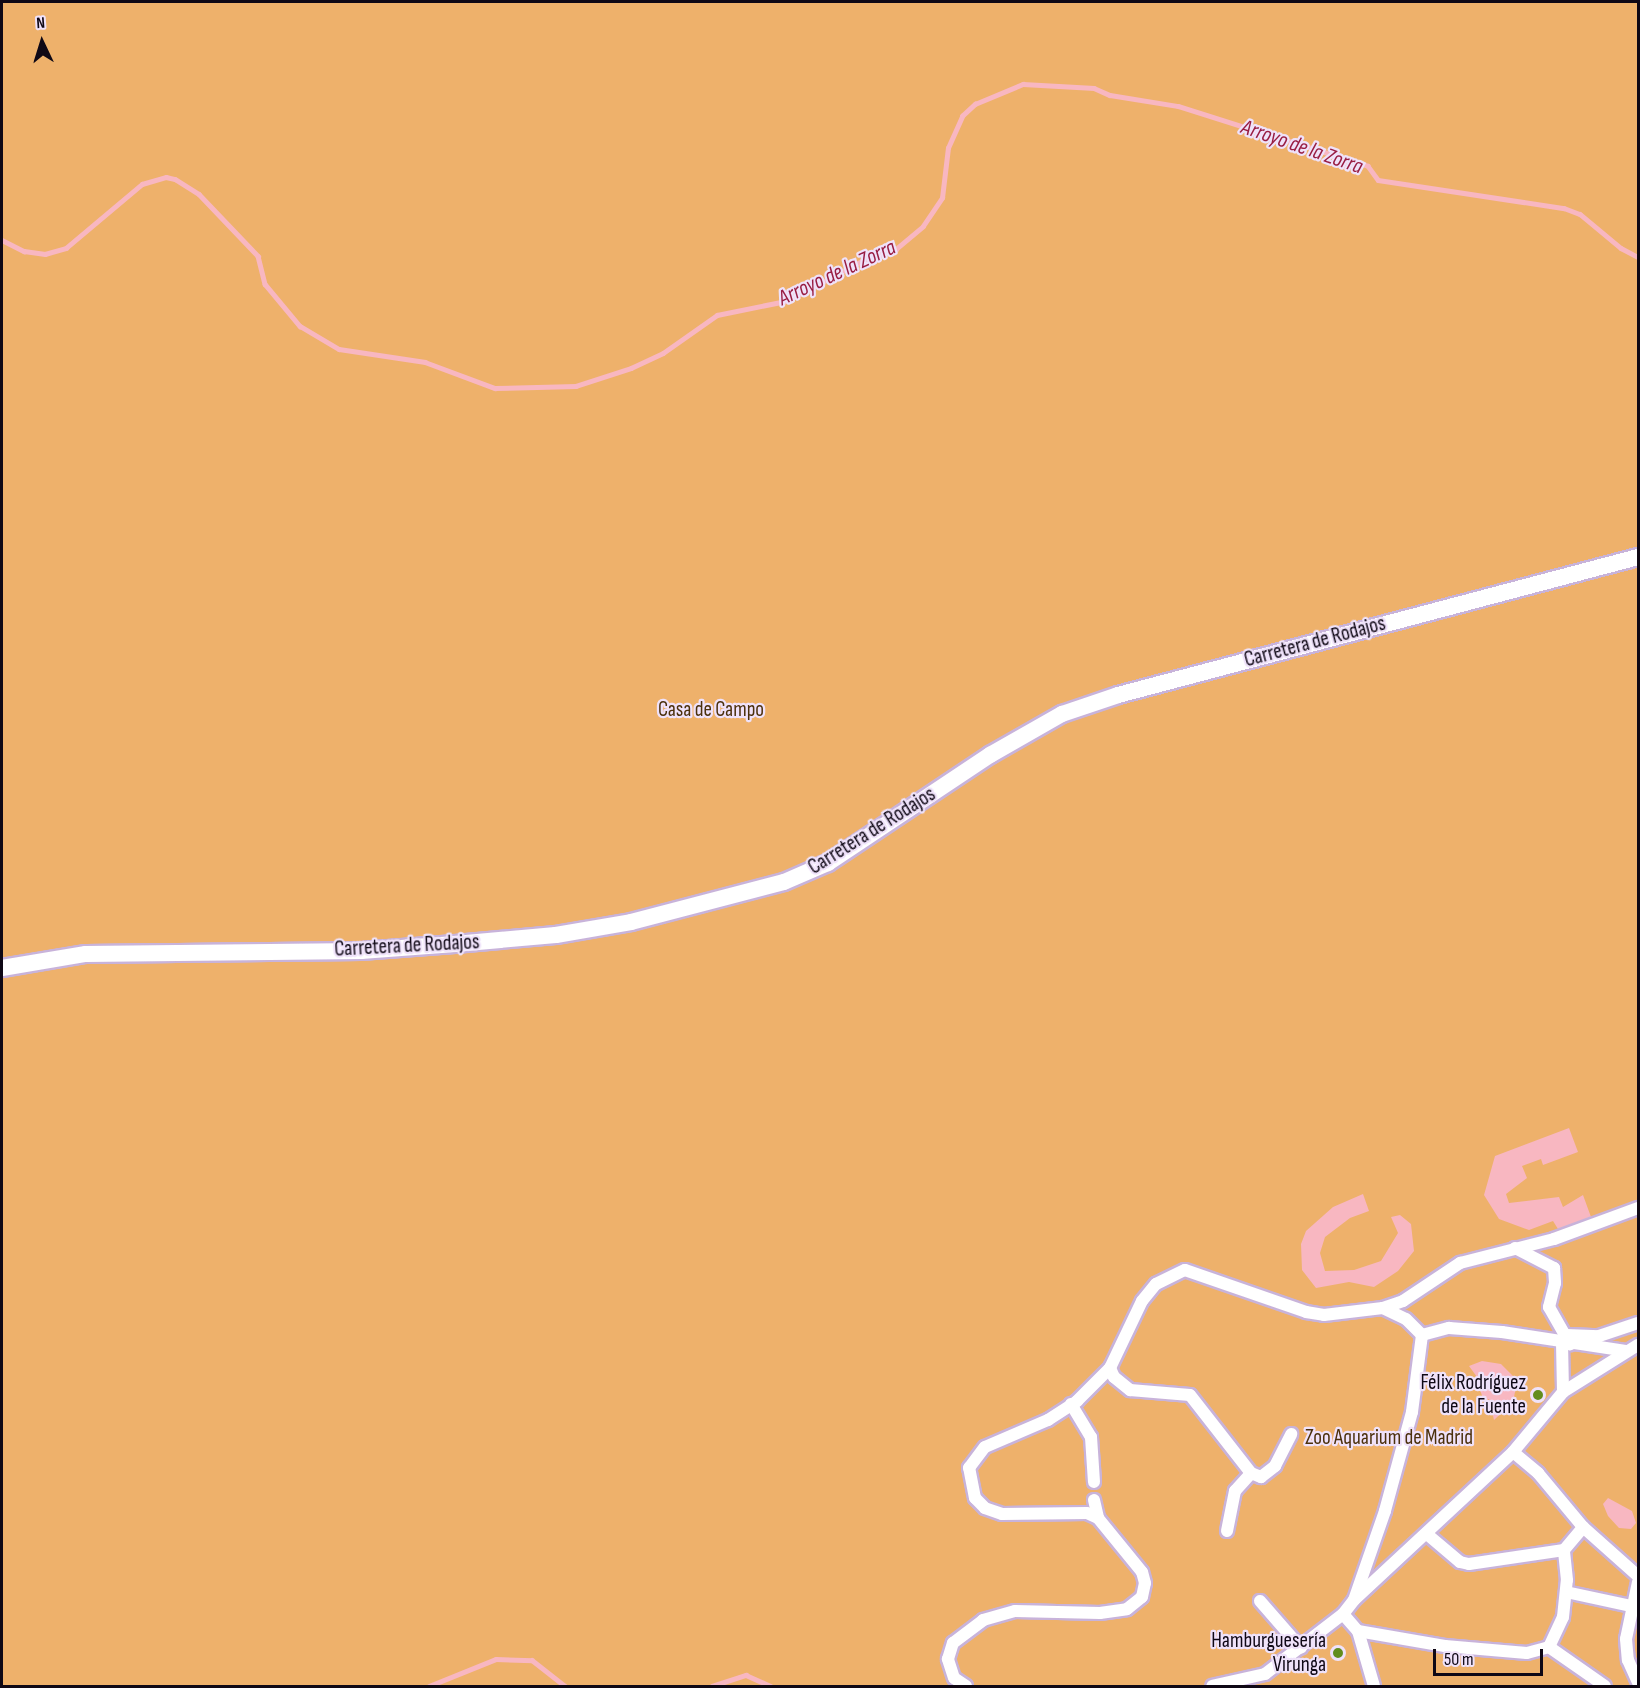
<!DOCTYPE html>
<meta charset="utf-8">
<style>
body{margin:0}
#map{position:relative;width:1640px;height:1688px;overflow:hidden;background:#efe2fa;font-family:"Sofia Sans Condensed",sans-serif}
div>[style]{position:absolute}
.green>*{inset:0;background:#eeb16b;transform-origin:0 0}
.water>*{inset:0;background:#f8b7c1}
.stream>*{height:4.5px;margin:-2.25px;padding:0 2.25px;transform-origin:2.25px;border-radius:2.25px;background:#f8b7c1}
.roads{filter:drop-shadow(2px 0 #c8b3da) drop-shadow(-2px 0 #c8b3da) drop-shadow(0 2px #c8b3da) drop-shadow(0 -2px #c8b3da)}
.pedestrian>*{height:12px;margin:-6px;padding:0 6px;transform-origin:6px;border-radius:6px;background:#fff}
.minor>*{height:16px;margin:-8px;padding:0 8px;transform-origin:8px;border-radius:8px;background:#fff}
.dots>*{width:16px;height:16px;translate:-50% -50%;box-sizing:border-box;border:3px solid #efe2fa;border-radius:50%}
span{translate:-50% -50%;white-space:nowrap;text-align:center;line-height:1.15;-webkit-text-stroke:4.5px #efe2fa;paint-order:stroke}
.street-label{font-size:21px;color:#0f0815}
.park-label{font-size:21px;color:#4b300c}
.poi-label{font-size:21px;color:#0f0815}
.right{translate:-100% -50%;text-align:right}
.water-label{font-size:22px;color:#981d43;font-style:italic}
.frame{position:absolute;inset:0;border:3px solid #0f0815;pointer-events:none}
.north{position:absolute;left:12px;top:12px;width:60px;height:60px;-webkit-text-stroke:4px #efe2fa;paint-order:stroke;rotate:356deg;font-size:16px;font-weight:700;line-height:24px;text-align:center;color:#0f0815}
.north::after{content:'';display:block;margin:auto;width:21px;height:27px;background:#0f0815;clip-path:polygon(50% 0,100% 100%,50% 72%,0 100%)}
.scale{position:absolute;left:1433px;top:1649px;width:110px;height:27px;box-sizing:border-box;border:3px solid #0f0815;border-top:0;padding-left:8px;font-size:18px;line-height:21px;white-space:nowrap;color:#0f0815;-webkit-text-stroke:4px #efe2fa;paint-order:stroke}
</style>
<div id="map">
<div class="green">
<i style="left:2px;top:2px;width:1636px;height:1684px"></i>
</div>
<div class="water">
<i style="clip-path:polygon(1569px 1128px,1578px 1152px,1543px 1165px,1541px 1159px,1522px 1166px,1527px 1178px,1506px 1194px,1509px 1203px,1559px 1197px,1563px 1207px,1583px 1195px,1591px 1217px,1558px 1229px,1553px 1221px,1529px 1230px,1499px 1219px,1484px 1195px,1495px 1156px)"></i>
<i style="clip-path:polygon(1363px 1194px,1369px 1211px,1350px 1218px,1325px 1237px,1320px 1253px,1325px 1271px,1354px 1270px,1381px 1261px,1398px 1233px,1391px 1217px,1400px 1215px,1411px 1224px,1414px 1251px,1398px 1271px,1374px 1287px,1349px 1282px,1316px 1288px,1302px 1270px,1301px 1244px,1306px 1231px,1333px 1207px)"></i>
<i style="clip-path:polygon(1482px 1361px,1501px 1364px,1513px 1376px,1516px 1387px,1513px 1402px,1494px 1420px,1489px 1399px,1484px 1401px,1480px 1390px,1485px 1388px,1469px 1366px)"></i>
<i style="clip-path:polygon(1608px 1498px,1632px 1511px,1636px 1523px,1631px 1529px,1619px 1528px,1608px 1516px,1603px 1504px)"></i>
</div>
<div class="stream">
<i style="left:2px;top:240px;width:25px;rotate:27deg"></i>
<i style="left:24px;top:251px;width:21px;rotate:8deg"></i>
<i style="left:45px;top:254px;width:22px;rotate:-16deg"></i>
<i style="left:66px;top:248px;width:99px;rotate:-40.1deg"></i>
<i style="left:142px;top:184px;width:25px;rotate:-16deg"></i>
<i style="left:166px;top:177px;width:9px;rotate:13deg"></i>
<i style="left:175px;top:179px;width:28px;rotate:32deg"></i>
<i style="left:199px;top:194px;width:86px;rotate:46.4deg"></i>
<i style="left:258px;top:256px;width:29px;rotate:76deg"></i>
<i style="left:265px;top:284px;width:55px;rotate:50.2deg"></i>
<i style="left:300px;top:326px;width:45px;rotate:30.5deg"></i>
<i style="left:339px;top:349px;width:87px;rotate:8.6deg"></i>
<i style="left:425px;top:362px;width:75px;rotate:20.4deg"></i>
<i style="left:495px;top:388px;width:81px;rotate:-1.4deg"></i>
<i style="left:576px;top:386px;width:58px;rotate:-18.1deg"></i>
<i style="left:631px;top:368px;width:35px;rotate:-25deg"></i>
<i style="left:663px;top:353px;width:66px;rotate:-35.1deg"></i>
<i style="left:717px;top:315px;width:70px;rotate:-11.5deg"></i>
<i style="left:786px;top:301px;width:86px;rotate:-27.8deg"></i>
<i style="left:862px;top:261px;width:36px;rotate:-19deg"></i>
<i style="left:896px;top:249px;width:35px;rotate:-40deg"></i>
<i style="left:923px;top:226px;width:34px;rotate:-56deg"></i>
<i style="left:942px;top:198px;width:50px;rotate:-83.2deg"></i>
<i style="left:948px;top:148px;width:35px;rotate:-66deg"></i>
<i style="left:962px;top:116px;width:18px;rotate:-43deg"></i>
<i style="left:975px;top:104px;width:52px;rotate:-22.6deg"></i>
<i style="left:1023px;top:84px;width:71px;rotate:3.2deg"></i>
<i style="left:1094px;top:88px;width:17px;rotate:24deg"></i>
<i style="left:1110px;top:95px;width:69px;rotate:9.2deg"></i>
<i style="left:1178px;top:106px;width:199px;rotate:17.5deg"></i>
<i style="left:1368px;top:166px;width:17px;rotate:54deg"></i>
<i style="left:1378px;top:180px;width:188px;rotate:8.6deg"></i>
<i style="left:1564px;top:208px;width:17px;rotate:21deg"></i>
<i style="left:1580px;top:214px;width:53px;rotate:39.7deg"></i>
<i style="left:1621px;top:248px;width:19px;rotate:28deg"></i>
<i style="left:429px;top:1686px;width:72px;rotate:-21.9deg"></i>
<i style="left:496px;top:1659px;width:36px;rotate:2deg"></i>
<i style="left:532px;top:1660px;width:42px;rotate:38.2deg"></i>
<i style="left:712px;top:1686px;width:36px;rotate:-18deg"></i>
<i style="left:746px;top:1675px;width:27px;rotate:24deg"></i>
</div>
<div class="roads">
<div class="pedestrian">
<i style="left:1515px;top:1248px;width:44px;rotate:27.1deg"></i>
<i style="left:1554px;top:1268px;width:15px;rotate:86deg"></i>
<i style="left:1555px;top:1283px;width:25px;rotate:104deg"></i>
<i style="left:1549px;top:1307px;width:43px;rotate:60.4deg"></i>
<i style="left:1383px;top:1308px;width:21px;rotate:-19deg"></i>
<i style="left:1403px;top:1301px;width:69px;rotate:-33.7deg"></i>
<i style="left:1460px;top:1263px;width:97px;rotate:-14.3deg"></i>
<i style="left:1554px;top:1239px;width:90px;rotate:-20.3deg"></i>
<i style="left:1422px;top:1335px;width:28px;rotate:-15deg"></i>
<i style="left:1449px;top:1328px;width:53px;rotate:4.3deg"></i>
<i style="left:1502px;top:1332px;width:125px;rotate:8.7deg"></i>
<i style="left:1566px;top:1335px;width:33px;rotate:2deg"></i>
<i style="left:1599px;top:1336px;width:41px;rotate:-18.4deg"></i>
<i style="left:1562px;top:1343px;width:49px;rotate:88.8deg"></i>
<i style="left:1110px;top:1368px;width:10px;rotate:66deg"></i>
<i style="left:1114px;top:1377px;width:21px;rotate:39deg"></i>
<i style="left:1130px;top:1390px;width:60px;rotate:4.8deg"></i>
<i style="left:1190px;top:1395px;width:99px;rotate:52deg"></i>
<i style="left:1251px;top:1473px;width:11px;rotate:22deg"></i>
<i style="left:1261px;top:1477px;width:18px;rotate:-38deg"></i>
<i style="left:1275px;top:1466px;width:36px;rotate:-63deg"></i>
<i style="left:1071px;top:1404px;width:39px;rotate:59deg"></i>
<i style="left:1091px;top:1437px;width:45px;rotate:86.2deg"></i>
<i style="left:1513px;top:1452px;width:33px;rotate:40deg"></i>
<i style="left:1538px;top:1473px;width:70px;rotate:50.2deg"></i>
<i style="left:1583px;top:1527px;width:74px;rotate:41.7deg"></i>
<i style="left:1094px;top:1500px;width:18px;rotate:77deg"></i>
<i style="left:1227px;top:1531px;width:41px;rotate:-78.7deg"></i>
<i style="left:1235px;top:1491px;width:24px;rotate:-48deg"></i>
<i style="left:1428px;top:1535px;width:42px;rotate:40.2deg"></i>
<i style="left:1460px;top:1562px;width:9px;rotate:13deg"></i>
<i style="left:1469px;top:1564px;width:96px;rotate:-8.4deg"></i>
<i style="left:1564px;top:1550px;width:30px;rotate:-50deg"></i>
<i style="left:1638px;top:1582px;width:58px;rotate:101.9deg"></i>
<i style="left:1626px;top:1639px;width:21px;rotate:85deg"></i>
<i style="left:1628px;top:1660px;width:24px;rotate:66deg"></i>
<i style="left:1566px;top:1592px;width:66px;rotate:12.2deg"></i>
<i style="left:1355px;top:1599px;width:216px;rotate:-42.9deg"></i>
<i style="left:1513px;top:1452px;width:78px;rotate:-50.2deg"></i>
<i style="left:1563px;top:1392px;width:89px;rotate:-32.1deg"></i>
<i style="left:1260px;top:1601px;width:62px;rotate:48.9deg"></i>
<i style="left:1343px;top:1614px;width:23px;rotate:49deg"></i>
<i style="left:1358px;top:1631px;width:88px;rotate:9.8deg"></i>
<i style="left:1445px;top:1646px;width:82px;rotate:4.9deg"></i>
<i style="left:1527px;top:1653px;width:23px;rotate:-15deg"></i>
<i style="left:1549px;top:1647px;width:68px;rotate:34.9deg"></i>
<i style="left:1358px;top:1631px;width:57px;rotate:73.8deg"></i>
<i style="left:1549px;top:1647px;width:33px;rotate:-65deg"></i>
<i style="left:1563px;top:1617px;width:37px;rotate:-84deg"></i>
<i style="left:1567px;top:1580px;width:30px;rotate:-96deg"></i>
<i style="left:966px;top:1686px;width:14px;rotate:-146deg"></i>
<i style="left:954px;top:1678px;width:20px;rotate:-108deg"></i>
<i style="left:948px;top:1659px;width:17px;rotate:-73deg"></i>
<i style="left:953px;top:1643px;width:38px;rotate:-37deg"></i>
<i style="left:983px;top:1620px;width:33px;rotate:-16deg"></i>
<i style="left:1015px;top:1611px;width:85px;rotate:1.3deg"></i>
<i style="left:1100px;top:1613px;width:27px;rotate:-8deg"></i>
<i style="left:1127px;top:1609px;width:19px;rotate:-39deg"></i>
<i style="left:1142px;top:1597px;width:14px;rotate:-78deg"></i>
<i style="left:1145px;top:1583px;width:11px;rotate:-105deg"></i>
<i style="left:1142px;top:1572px;width:70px;rotate:-129.2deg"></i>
<i style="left:1098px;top:1518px;width:12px;rotate:-156deg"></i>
<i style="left:1087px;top:1513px;width:85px;rotate:179.3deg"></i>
<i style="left:1002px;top:1514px;width:18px;rotate:-161deg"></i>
<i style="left:985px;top:1508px;width:14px;rotate:-135deg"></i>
<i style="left:975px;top:1498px;width:31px;rotate:-101deg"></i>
<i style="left:969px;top:1468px;width:26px;rotate:-53deg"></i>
<i style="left:985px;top:1447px;width:69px;rotate:-23.2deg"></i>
<i style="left:1048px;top:1420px;width:35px;rotate:-33deg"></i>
<i style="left:1077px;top:1401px;width:47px;rotate:-45deg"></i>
<i style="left:1110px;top:1368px;width:74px;rotate:-64.5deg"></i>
<i style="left:1142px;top:1301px;width:22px;rotate:-51deg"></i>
<i style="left:1156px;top:1284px;width:32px;rotate:-26deg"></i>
<i style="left:1185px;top:1270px;width:128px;rotate:19.1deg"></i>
<i style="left:1306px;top:1312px;width:18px;rotate:9deg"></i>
<i style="left:1324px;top:1315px;width:59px;rotate:-6.8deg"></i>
<i style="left:1383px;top:1308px;width:25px;rotate:26deg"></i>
<i style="left:1406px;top:1319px;width:23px;rotate:45deg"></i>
<i style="left:1422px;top:1335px;width:78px;rotate:97.4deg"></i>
<i style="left:1412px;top:1412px;width:103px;rotate:105.3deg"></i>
<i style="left:1385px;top:1511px;width:94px;rotate:109.2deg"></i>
<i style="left:1354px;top:1600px;width:18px;rotate:128deg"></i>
<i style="left:1343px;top:1614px;width:98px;rotate:142.4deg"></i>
<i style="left:1265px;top:1674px;width:54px;rotate:167.2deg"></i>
</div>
<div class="minor">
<i style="left:2px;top:968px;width:85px;rotate:-9.5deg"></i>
<i style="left:86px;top:954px;width:275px;rotate:-0.6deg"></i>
<i style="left:361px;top:951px;width:94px;rotate:-4.3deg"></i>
<i style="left:455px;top:944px;width:101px;rotate:-5.1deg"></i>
<i style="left:556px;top:935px;width:76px;rotate:-9.8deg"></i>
<i style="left:631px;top:922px;width:158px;rotate:-14.7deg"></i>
<i style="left:784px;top:882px;width:48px;rotate:-23.4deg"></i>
<i style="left:828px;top:863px;width:195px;rotate:-33.7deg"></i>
<i style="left:990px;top:755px;width:83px;rotate:-29.7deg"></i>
<i style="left:1062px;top:714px;width:59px;rotate:-18.7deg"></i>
<i style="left:1118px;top:695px;width:538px;rotate:-14.86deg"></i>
</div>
</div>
<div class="dots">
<i style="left:1538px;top:1395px;background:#638d1d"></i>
<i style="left:1338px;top:1653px;background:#638d1d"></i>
</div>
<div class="street-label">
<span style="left:1315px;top:642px;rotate:-15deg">Carretera de Rodajos</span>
<span style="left:872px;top:831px;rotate:-32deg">Carretera de Rodajos</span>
<span style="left:407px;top:946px;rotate:-3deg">Carretera de Rodajos</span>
</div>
<div class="park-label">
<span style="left:711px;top:710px">Casa de Campo</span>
<span style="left:1389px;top:1438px">Zoo Aquarium de Madrid</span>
</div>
<div class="poi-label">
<span class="right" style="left:1526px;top:1395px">Félix Rodríguez<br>de la Fuente</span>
<span class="right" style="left:1326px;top:1653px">Hamburguesería<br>Virunga</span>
</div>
<div class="water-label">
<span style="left:1302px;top:147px;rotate:19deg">Arroyo de la Zorra</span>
<span style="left:837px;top:273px;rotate:-25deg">Arroyo de la Zorra</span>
</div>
<div class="frame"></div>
<div class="north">N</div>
<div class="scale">50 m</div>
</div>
